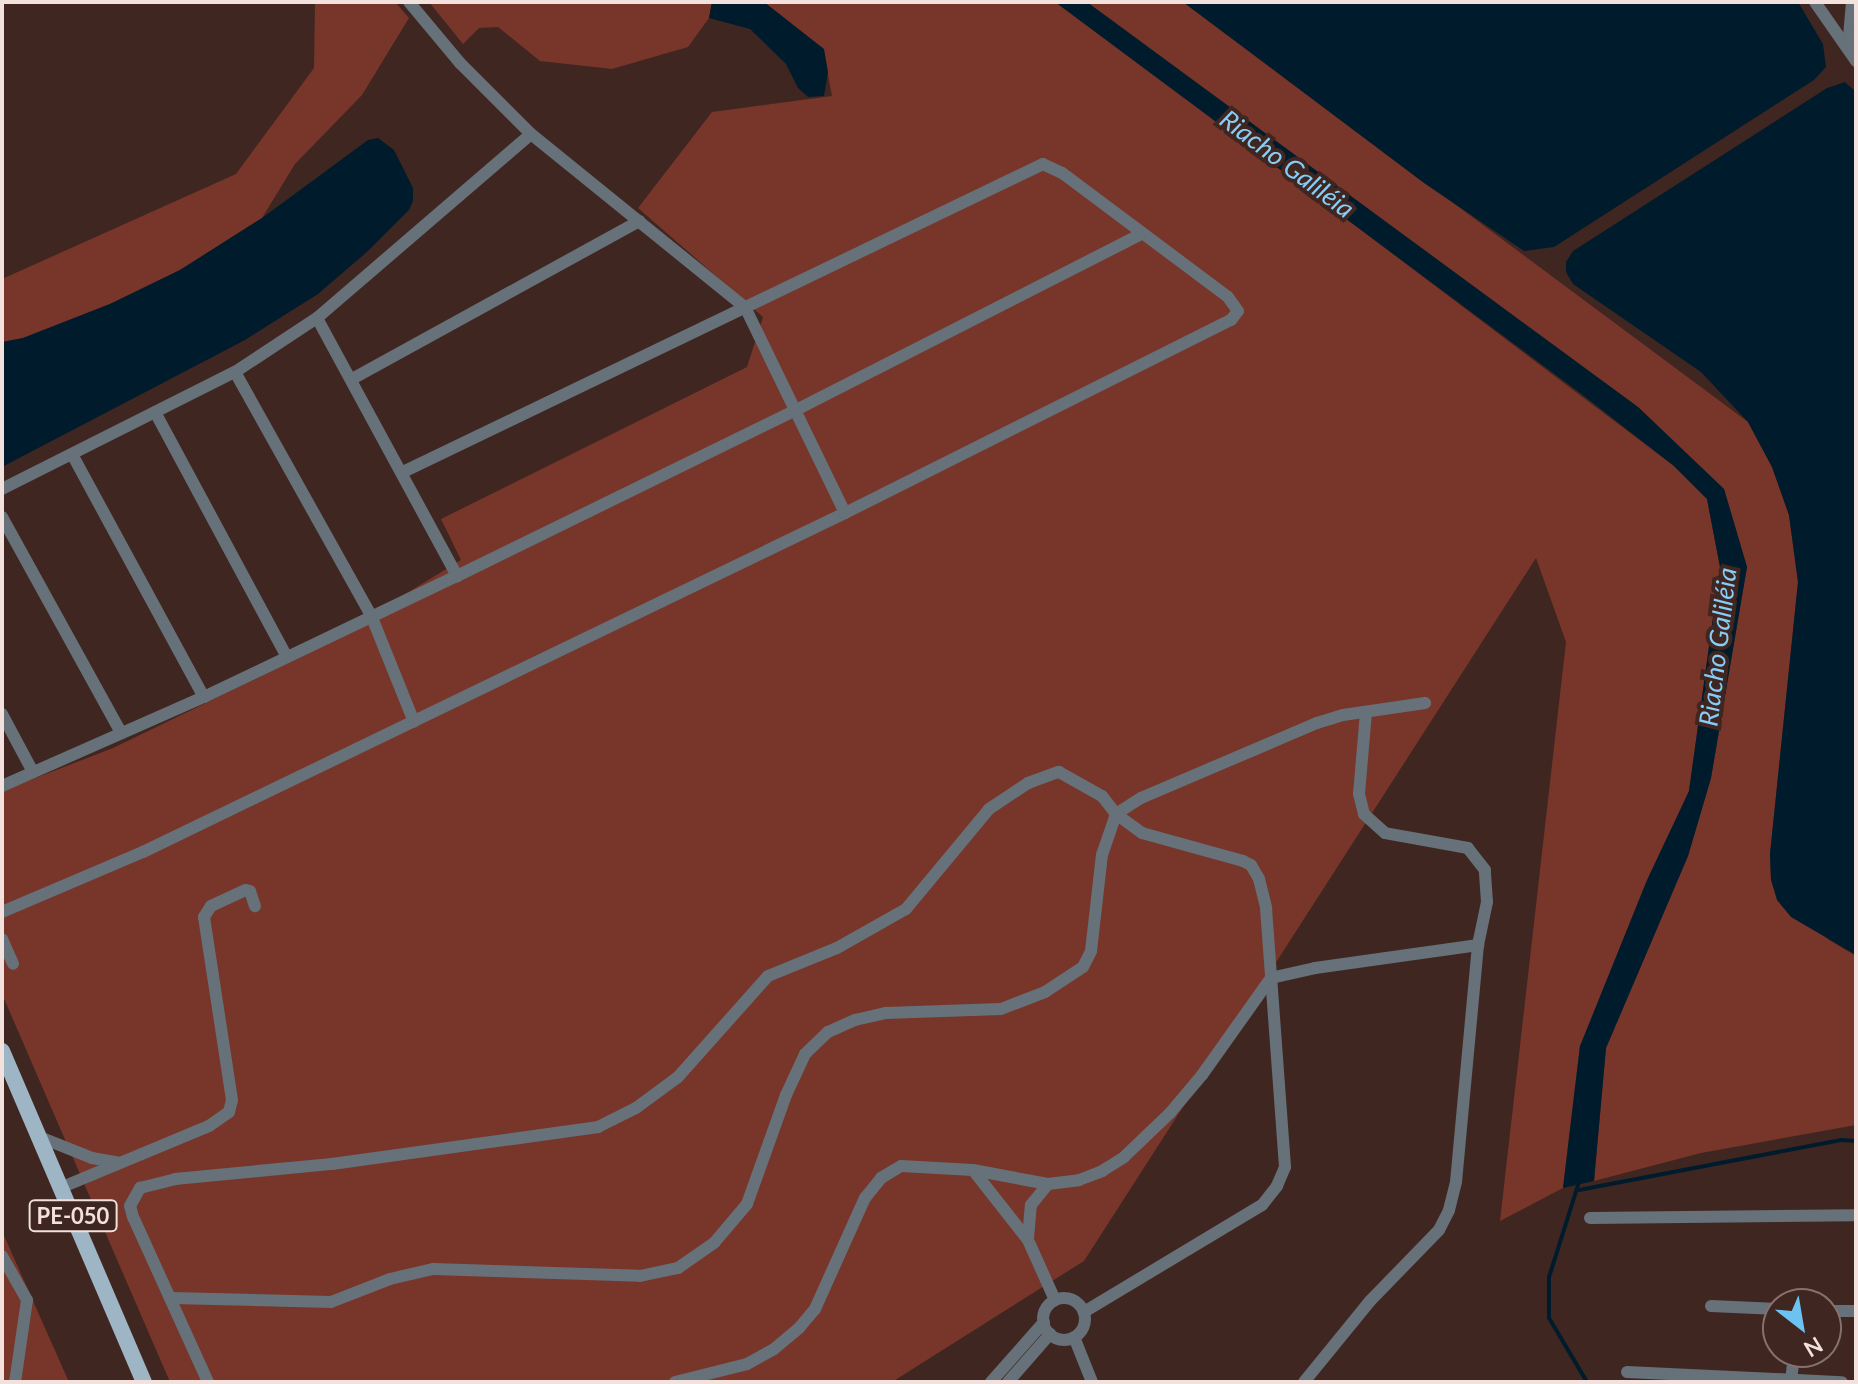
<!DOCTYPE html>
<meta charset="utf-8">
<style>
body{margin:0}
#map{position:relative;width:1858px;height:1384px;overflow:hidden;background:#3f2621;font-family:Lato,sans-serif}
div>[style]{position:absolute}
.green>*{inset:0;background:#783529}
.water>*{inset:0;background:#001c2c}
.stream>*{height:4px;margin:-2px;padding:0 2px;transform-origin:2px;border-radius:2px;background:#001c2c}
.minor>*{height:12px;margin:-6px;padding:0 6px;transform-origin:6px;border-radius:6px;background:#667179}
.minor>.ring{margin:-6px;padding:0;box-sizing:content-box;background:none;border:12px solid #667179;border-radius:50%}
.major>*{height:16px;margin:-8px;padding:0 8px;transform-origin:8px;border-radius:8px;background:#9db5c4}
span{translate:-50% -50%;white-space:nowrap;text-align:center;line-height:1.15;-webkit-text-stroke:8px #3f2621;paint-order:stroke}
.shield-label span{padding:2px 6px;background:#3f2621;border:2px solid;border-radius:6px;-webkit-text-stroke-width:0}
.shield-label{font-size:22px;color:#f3e1de;font-weight:700}
.water-label{font-size:26px;color:#87cdf6;font-style:italic}
.frame{position:absolute;inset:0;border:4px solid #f3e1de;pointer-events:none}
.north{position:absolute;left:1762px;top:1288px;width:80px;height:80px;box-sizing:border-box;background:#3f2621;border:2px solid #87716d;border-radius:50%;rotate:149deg;font-size:22px;font-weight:700;line-height:32px;text-align:center;color:#f3e1de}
.north::after{content:'';display:block;margin:auto;width:28px;height:36px;background:#6cc3f2;clip-path:polygon(50% 0,100% 100%,50% 72%,0 100%)}
</style>
<div id="map">
<div class="green">
<i style="clip-path:polygon(315px 2px,395px 2px,409px 18px,362px 95px,295px 164px,262px 218px,180px 270px,110px 304px,23px 338px,2px 342px,2px 279px,236px 174px,314px 68px)"></i>
<i style="clip-path:polygon(429px 2px,712px 2px,709px 18px,688px 47px,612px 69px,540px 61px,498px 27px,479px 28px,463px 44px)"></i>
<i style="clip-path:polygon(764px 2px,1064px 2px,1096px 20px,1239px 138px,1674px 466px,1707px 499px,1720px 567px,1689px 791px,1580px 1046px,1563px 1188px,1500px 1221px,1566px 642px,1536px 558px,1084px 1261px,892px 1382px,170px 1382px,2px 994px,2px 791px,113px 748px,305px 655px,461px 560px,441px 519px,747px 367px,763px 317px,638px 208px,712px 112px,832px 96px,823px 49px)"></i>
<i style="clip-path:polygon(1084px 2px,1183px 2px,1748px 422px,1772px 467px,1789px 515px,1798px 582px,1770px 854px,1771px 880px,1829px 940px,1856px 956px,1856px 1125px,1701px 1153px,1594px 1181px,1606px 1048px,1688px 856px,1711px 778px,1747px 567px,1724px 489px,1638px 407px)"></i>
<i style="clip-path:polygon(2px 1231px,69px 1382px,2px 1382px)"></i>
</div>
<div class="water">
<i style="clip-path:polygon(712px 2px,764px 2px,824px 49px,828px 72px,824px 96px,808px 97px,798px 88px,786px 64px,750px 29px,709px 18px)"></i>
<i style="clip-path:polygon(1055px 2px,1087px 2px,1638px 407px,1724px 489px,1747px 567px,1711px 778px,1688px 856px,1606px 1048px,1594px 1181px,1563px 1188px,1580px 1046px,1647px 880px,1689px 791px,1720px 567px,1707px 499px,1674px 466px,1584px 396px)"></i>
<i style="clip-path:polygon(1183px 2px,1798px 2px,1823px 44px,1826px 67px,1814px 80px,1554px 247px,1524px 251px,1424px 183px)"></i>
<i style="clip-path:polygon(1845px 82px,1856px 92px,1856px 955px,1791px 917px,1777px 900px,1771px 880px,1770px 854px,1798px 582px,1789px 515px,1772px 467px,1748px 422px,1701px 372px,1573px 284px,1566px 272px,1566px 262px,1573px 251px,1827px 88px)"></i>
<i style="clip-path:polygon(378px 138px,394px 150px,413px 188px,413px 201px,409px 210px,368px 251px,318px 294px,245px 340px,2px 467px,2px 342px,23px 338px,110px 304px,180px 270px,262px 218px,368px 140px)"></i>
</div>
<div class="stream">
<i style="left:1579px;top:1182px;width:100px;rotate:107.5deg"></i>
<i style="left:1549px;top:1277px;width:41px;rotate:90deg"></i>
<i style="left:1549px;top:1318px;width:74px;rotate:59.3deg"></i>
<i style="left:1579px;top:1190px;width:267px;rotate:-10.8deg"></i>
<i style="left:1841px;top:1140px;width:15px;rotate:4deg"></i>
</div>
<div class="minor">
<i style="left:409px;top:2px;width:80px;rotate:50.1deg"></i>
<i style="left:460px;top:63px;width:100px;rotate:45deg"></i>
<i style="left:531px;top:134px;width:275px;rotate:39deg"></i>
<i style="left:745px;top:307px;width:229px;rotate:64.1deg"></i>
<i style="left:1815px;top:2px;width:72px;rotate:55.2deg"></i>
<i style="left:1852px;top:2px;width:34px;rotate:95deg"></i>
<i style="left:1849px;top:36px;width:16px;rotate:76deg"></i>
<i style="left:317px;top:318px;width:294px;rotate:61.5deg"></i>
<i style="left:235px;top:372px;width:278px;rotate:60.8deg"></i>
<i style="left:371px;top:615px;width:115px;rotate:68.1deg"></i>
<i style="left:352px;top:379px;width:328px;rotate:-28.8deg"></i>
<i style="left:155px;top:412px;width:278px;rotate:61.7deg"></i>
<i style="left:73px;top:456px;width:274px;rotate:61.5deg"></i>
<i style="left:2px;top:489px;width:261px;rotate:-26.7deg"></i>
<i style="left:235px;top:372px;width:98px;rotate:-33.4deg"></i>
<i style="left:317px;top:318px;width:282px;rotate:-40.7deg"></i>
<i style="left:2px;top:517px;width:247px;rotate:61.1deg"></i>
<i style="left:2px;top:714px;width:66px;rotate:61.9deg"></i>
<i style="left:2px;top:786px;width:221px;rotate:-23.8deg"></i>
<i style="left:204px;top:697px;width:280px;rotate:-25.6deg"></i>
<i style="left:457px;top:576px;width:375px;rotate:-26.1deg"></i>
<i style="left:794px;top:411px;width:390px;rotate:-27deg"></i>
<i style="left:2px;top:912px;width:153px;rotate:-23.1deg"></i>
<i style="left:143px;top:852px;width:780px;rotate:-25.78deg"></i>
<i style="left:845px;top:513px;width:432px;rotate:-26.6deg"></i>
<i style="left:1231px;top:320px;width:11px;rotate:-52deg"></i>
<i style="left:1238px;top:311px;width:17px;rotate:-126deg"></i>
<i style="left:1228px;top:297px;width:207px;rotate:-143.2deg"></i>
<i style="left:1062px;top:173px;width:21px;rotate:-155deg"></i>
<i style="left:1043px;top:164px;width:712px;rotate:154.3deg"></i>
<i style="left:2px;top:939px;width:27px;rotate:66deg"></i>
<i style="left:37px;top:1136px;width:59px;rotate:21.8deg"></i>
<i style="left:92px;top:1158px;width:27px;rotate:10deg"></i>
<i style="left:973px;top:1170px;width:89px;rotate:51.8deg"></i>
<i style="left:1028px;top:1240px;width:66px;rotate:65.8deg"></i>
<i style="left:60px;top:1188px;width:161px;rotate:-22.6deg"></i>
<i style="left:209px;top:1126px;width:24px;rotate:-35deg"></i>
<i style="left:229px;top:1112px;width:12px;rotate:-76deg"></i>
<i style="left:232px;top:1100px;width:185px;rotate:-98.7deg"></i>
<i style="left:204px;top:917px;width:13px;rotate:-58deg"></i>
<i style="left:211px;top:906px;width:38px;rotate:-25deg"></i>
<i style="left:246px;top:890px;width:4px;rotate:14deg"></i>
<i style="left:250px;top:891px;width:16px;rotate:72deg"></i>
<i style="left:1590px;top:1218px;width:266px;rotate:-0.6deg"></i>
<i style="left:1028px;top:1238px;width:33px;rotate:-85deg"></i>
<i style="left:1031px;top:1205px;width:27px;rotate:-51deg"></i>
<i style="left:2px;top:1256px;width:51px;rotate:60.4deg"></i>
<i style="left:27px;top:1300px;width:83px;rotate:98.3deg"></i>
<i style="left:172px;top:1298px;width:159px;rotate:1.4deg"></i>
<i style="left:331px;top:1302px;width:63px;rotate:-21.3deg"></i>
<i style="left:390px;top:1279px;width:44px;rotate:-13.1deg"></i>
<i style="left:433px;top:1269px;width:207px;rotate:1.9deg"></i>
<i style="left:640px;top:1276px;width:39px;rotate:-12deg"></i>
<i style="left:678px;top:1268px;width:44px;rotate:-34.8deg"></i>
<i style="left:714px;top:1243px;width:51px;rotate:-49.8deg"></i>
<i style="left:747px;top:1204px;width:116px;rotate:-70.3deg"></i>
<i style="left:786px;top:1095px;width:45px;rotate:-65.1deg"></i>
<i style="left:805px;top:1054px;width:32px;rotate:-44deg"></i>
<i style="left:828px;top:1032px;width:30px;rotate:-24deg"></i>
<i style="left:855px;top:1020px;width:32px;rotate:-13deg"></i>
<i style="left:886px;top:1013px;width:115px;rotate:-2deg"></i>
<i style="left:1001px;top:1009px;width:47px;rotate:-21.1deg"></i>
<i style="left:1045px;top:992px;width:45px;rotate:-33.3deg"></i>
<i style="left:1083px;top:967px;width:18px;rotate:-63deg"></i>
<i style="left:1091px;top:951px;width:97px;rotate:-83.5deg"></i>
<i style="left:1102px;top:855px;width:43px;rotate:-71.1deg"></i>
<i style="left:1116px;top:814px;width:30px;rotate:-33deg"></i>
<i style="left:1141px;top:798px;width:191px;rotate:-23.1deg"></i>
<i style="left:1317px;top:723px;width:27px;rotate:-17deg"></i>
<i style="left:1343px;top:715px;width:83px;rotate:-8.3deg"></i>
<i class="ring" style="left:1043px;top:1298px;width:30px;height:30px"></i>
<i style="left:1711px;top:1306px;width:67px;rotate:2.6deg"></i>
<i style="left:1826px;top:1311px;width:30px"></i>
<i style="left:1074px;top:1337px;width:48px;rotate:68.2deg"></i>
<i style="left:1627px;top:1372px;width:215px;rotate:2.7deg"></i>
<i style="left:208px;top:1382px;width:181px;rotate:-114.4deg"></i>
<i style="left:133px;top:1217px;width:11px;rotate:-105deg"></i>
<i style="left:130px;top:1206px;width:21px;rotate:-61deg"></i>
<i style="left:140px;top:1188px;width:36px;rotate:-14deg"></i>
<i style="left:175px;top:1179px;width:158px;rotate:-5.5deg"></i>
<i style="left:332px;top:1164px;width:269px;rotate:-7.9deg"></i>
<i style="left:598px;top:1127px;width:42px;rotate:-26.6deg"></i>
<i style="left:636px;top:1108px;width:52px;rotate:-36.4deg"></i>
<i style="left:678px;top:1077px;width:135px;rotate:-48.3deg"></i>
<i style="left:768px;top:976px;width:74px;rotate:-22.1deg"></i>
<i style="left:837px;top:948px;width:79px;rotate:-29.5deg"></i>
<i style="left:906px;top:909px;width:130px;rotate:-50.3deg"></i>
<i style="left:989px;top:809px;width:47px;rotate:-33.7deg"></i>
<i style="left:1028px;top:783px;width:33px;rotate:-20deg"></i>
<i style="left:1059px;top:772px;width:49px;rotate:29.2deg"></i>
<i style="left:1102px;top:796px;width:23px;rotate:52deg"></i>
<i style="left:1116px;top:814px;width:32px;rotate:36deg"></i>
<i style="left:1142px;top:833px;width:105px;rotate:15.5deg"></i>
<i style="left:1243px;top:861px;width:9px;rotate:27deg"></i>
<i style="left:1251px;top:865px;width:16px;rotate:60deg"></i>
<i style="left:1259px;top:879px;width:30px;rotate:76deg"></i>
<i style="left:1266px;top:908px;width:260px;rotate:85.8deg"></i>
<i style="left:1285px;top:1167px;width:21px;rotate:113deg"></i>
<i style="left:1277px;top:1186px;width:24px;rotate:128deg"></i>
<i style="left:1262px;top:1205px;width:208px;rotate:149deg"></i>
<i style="left:675px;top:1382px;width:74px;rotate:-14deg"></i>
<i style="left:747px;top:1364px;width:31px;rotate:-29deg"></i>
<i style="left:774px;top:1349px;width:33px;rotate:-40deg"></i>
<i style="left:799px;top:1328px;width:25px;rotate:-50deg"></i>
<i style="left:815px;top:1309px;width:122px;rotate:-65.8deg"></i>
<i style="left:865px;top:1198px;width:26px;rotate:-51deg"></i>
<i style="left:881px;top:1178px;width:23px;rotate:-31deg"></i>
<i style="left:901px;top:1166px;width:72px;rotate:3.2deg"></i>
<i style="left:973px;top:1170px;width:76px;rotate:10.6deg"></i>
<i style="left:1048px;top:1184px;width:31px;rotate:-7deg"></i>
<i style="left:1079px;top:1180px;width:25px;rotate:-21deg"></i>
<i style="left:1102px;top:1171px;width:26px;rotate:-32deg"></i>
<i style="left:1124px;top:1157px;width:64px;rotate:-43.7deg"></i>
<i style="left:1170px;top:1113px;width:50px;rotate:-49.9deg"></i>
<i style="left:1202px;top:1075px;width:119px;rotate:-54.6deg"></i>
<i style="left:1271px;top:978px;width:45px;rotate:-12.8deg"></i>
<i style="left:1315px;top:968px;width:165px;rotate:-8deg"></i>
<i style="left:991px;top:1382px;width:80px;rotate:-48.5deg"></i>
<i style="left:1008px;top:1382px;width:64px;rotate:-48.8deg"></i>
<i style="left:1304px;top:1382px;width:104px;rotate:-50.8deg"></i>
<i style="left:1370px;top:1301px;width:99px;rotate:-45.8deg"></i>
<i style="left:1439px;top:1230px;width:22px;rotate:-63deg"></i>
<i style="left:1449px;top:1210px;width:29px;rotate:-76deg"></i>
<i style="left:1456px;top:1182px;width:238px;rotate:-84.7deg"></i>
<i style="left:1478px;top:945px;width:44px;rotate:-78.2deg"></i>
<i style="left:1487px;top:902px;width:32px;rotate:-94deg"></i>
<i style="left:1485px;top:870px;width:28px;rotate:-128deg"></i>
<i style="left:1468px;top:848px;width:84px;rotate:-169.8deg"></i>
<i style="left:1385px;top:833px;width:28px;rotate:-138deg"></i>
<i style="left:1364px;top:814px;width:21px;rotate:-104deg"></i>
<i style="left:1359px;top:794px;width:82px;rotate:-85.1deg"></i>
<i style="left:1791px;top:1382px;width:30px;rotate:-84deg"></i>
</div>
<div class="major">
<i style="left:2px;top:1051px;width:360px;rotate:66.8deg"></i>
</div>
<div class="shield-label">
<span style="left:73px;top:1216px">PE-050</span>
</div>
<div class="water-label">
<span style="left:1287px;top:164px;rotate:37deg">Riacho Galiléia</span>
<span style="left:1718px;top:647px;rotate:-83deg">Riacho Galiléia</span>
</div>
<div class="frame"></div>
<div class="north">N</div>
</div>
